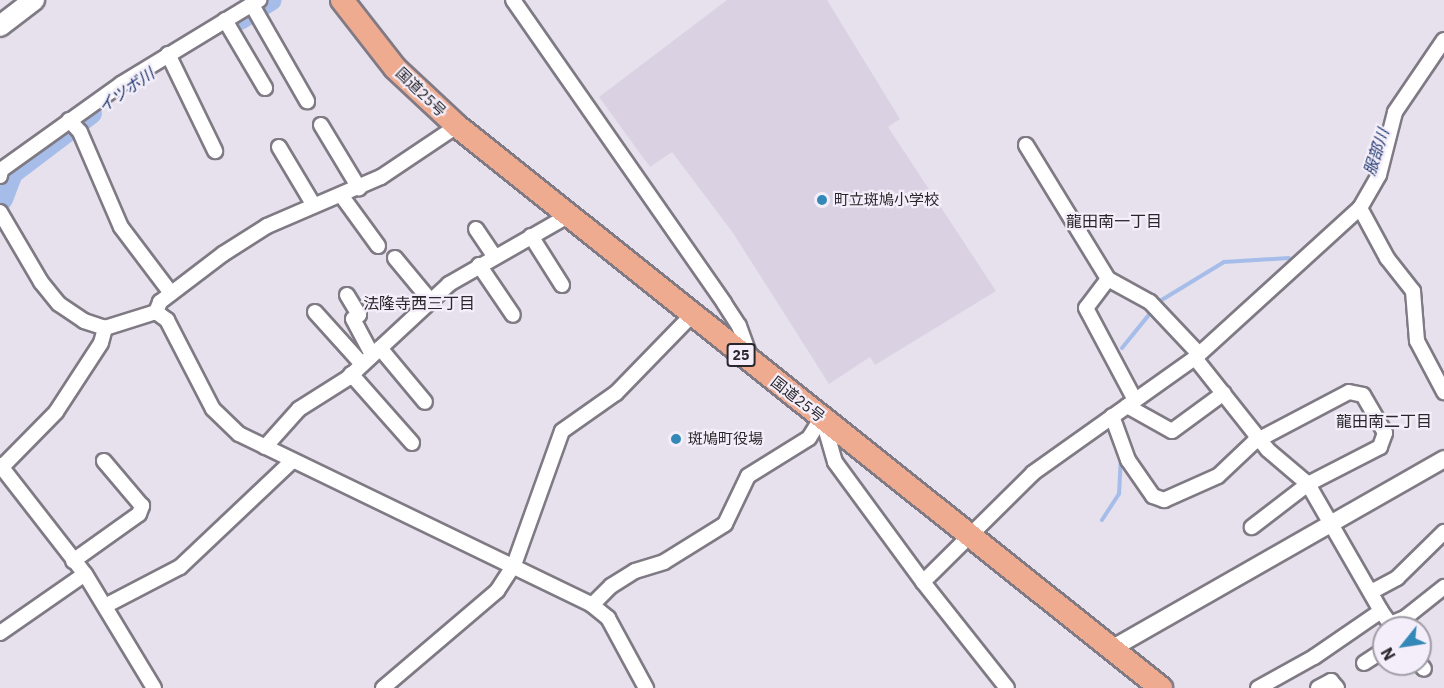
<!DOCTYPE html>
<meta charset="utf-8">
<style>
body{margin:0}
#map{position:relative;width:1444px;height:688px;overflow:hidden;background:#e6e1ec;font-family:"IBM Plex Sans","Noto Sans JP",sans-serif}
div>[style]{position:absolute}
.built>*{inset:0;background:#dad2e3}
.stream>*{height:4px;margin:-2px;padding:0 2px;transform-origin:2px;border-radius:2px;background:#a6bde9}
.river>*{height:22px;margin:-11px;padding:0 11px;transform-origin:11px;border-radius:11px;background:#a6bde9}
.roads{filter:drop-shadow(2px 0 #7f7a84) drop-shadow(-2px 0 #7f7a84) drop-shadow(0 2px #7f7a84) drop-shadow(0 -2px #7f7a84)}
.minor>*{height:14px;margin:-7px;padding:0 7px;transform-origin:7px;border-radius:7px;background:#fff}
.tertiary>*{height:16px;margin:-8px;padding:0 8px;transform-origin:8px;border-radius:8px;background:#fff}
.secondary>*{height:20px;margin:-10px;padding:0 10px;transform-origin:10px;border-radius:10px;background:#fff}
.trunk>*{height:22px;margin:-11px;padding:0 11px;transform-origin:11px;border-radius:11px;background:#efab90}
.dots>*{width:16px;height:16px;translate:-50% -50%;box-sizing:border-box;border:3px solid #f3eef9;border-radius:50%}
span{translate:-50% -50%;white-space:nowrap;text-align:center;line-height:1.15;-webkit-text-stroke:4.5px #f3eef9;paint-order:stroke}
.shield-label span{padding:2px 4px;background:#f3eef9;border:2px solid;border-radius:4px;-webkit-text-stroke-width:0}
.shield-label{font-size:14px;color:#29272c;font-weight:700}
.street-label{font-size:15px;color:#29272c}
.poi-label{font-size:15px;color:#29272c}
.left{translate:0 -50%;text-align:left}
.water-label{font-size:16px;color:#1f396e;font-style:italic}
.neighbourhood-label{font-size:16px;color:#29272c}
.north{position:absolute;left:1372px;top:616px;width:60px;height:60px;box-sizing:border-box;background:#f3eef9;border:2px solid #a29ea7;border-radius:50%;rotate:240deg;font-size:16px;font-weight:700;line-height:24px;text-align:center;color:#29272c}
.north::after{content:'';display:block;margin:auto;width:21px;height:27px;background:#3388b8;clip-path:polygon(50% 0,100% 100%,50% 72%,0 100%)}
</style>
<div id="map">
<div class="built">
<i style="clip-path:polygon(727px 0,827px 0,900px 119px,888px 127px,996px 291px,875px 365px,870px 357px,829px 384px,733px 233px,672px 152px,650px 167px,599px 97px)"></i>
</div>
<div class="stream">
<i style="left:1435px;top:65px;width:15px;rotate:-53deg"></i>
<i style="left:1323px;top:251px;width:47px;rotate:-43.3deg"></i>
<i style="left:1122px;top:348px;width:60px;rotate:-51deg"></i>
<i style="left:1160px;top:301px;width:75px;rotate:-31.4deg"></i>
<i style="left:1224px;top:262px;width:65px;rotate:-3.5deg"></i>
<i style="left:1102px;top:520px;width:31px;rotate:-57deg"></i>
<i style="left:1119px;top:494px;width:36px;rotate:-87deg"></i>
</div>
<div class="river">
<i style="left:240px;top:19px;width:36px;rotate:-32deg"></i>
<i style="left:2px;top:199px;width:28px;rotate:-69deg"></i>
<i style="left:12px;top:173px;width:99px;rotate:-37.2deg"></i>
</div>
<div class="roads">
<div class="minor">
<i style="left:513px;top:0;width:369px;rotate:55.1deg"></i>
<i style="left:724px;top:303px;width:27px;rotate:57deg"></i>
<i style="left:739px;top:326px;width:33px;rotate:70deg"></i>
<i style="left:252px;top:5px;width:111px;rotate:60.2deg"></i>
<i style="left:225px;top:20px;width:79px;rotate:59.5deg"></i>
<i style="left:168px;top:54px;width:108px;rotate:64.1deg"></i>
<i style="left:69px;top:120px;width:16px;rotate:47deg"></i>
<i style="left:80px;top:132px;width:103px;rotate:66.7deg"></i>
<i style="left:121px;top:227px;width:83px;rotate:52.9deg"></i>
<i style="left:321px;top:125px;width:74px;rotate:58.9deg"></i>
<i style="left:1026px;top:145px;width:157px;rotate:58.5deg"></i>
<i style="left:1108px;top:279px;width:36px;rotate:127deg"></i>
<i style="left:1086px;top:308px;width:104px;rotate:62deg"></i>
<i style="left:279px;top:147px;width:66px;rotate:59.2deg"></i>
<i style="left:0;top:176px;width:6px;rotate:-81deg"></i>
<i style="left:1px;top:170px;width:148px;rotate:-35.6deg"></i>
<i style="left:121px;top:84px;width:162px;rotate:-31.3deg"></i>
<i style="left:341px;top:195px;width:63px;rotate:54deg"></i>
<i style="left:1360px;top:208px;width:57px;rotate:61.6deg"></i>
<i style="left:1387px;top:258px;width:42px;rotate:51.8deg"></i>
<i style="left:1413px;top:291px;width:50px;rotate:85.4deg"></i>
<i style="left:1417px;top:341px;width:58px;rotate:62.1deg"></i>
<i style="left:0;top:212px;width:81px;rotate:59.6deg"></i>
<i style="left:41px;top:282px;width:28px;rotate:51deg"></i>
<i style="left:59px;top:304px;width:30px;rotate:34deg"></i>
<i style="left:84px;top:321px;width:22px;rotate:18deg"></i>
<i style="left:105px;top:328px;width:53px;rotate:-17.4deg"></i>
<i style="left:156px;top:312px;width:14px;rotate:36deg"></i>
<i style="left:167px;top:320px;width:100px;rotate:62.7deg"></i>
<i style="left:213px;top:409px;width:36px;rotate:44deg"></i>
<i style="left:239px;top:434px;width:392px;rotate:25.8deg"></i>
<i style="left:592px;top:605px;width:21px;rotate:39deg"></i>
<i style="left:608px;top:618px;width:80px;rotate:61.5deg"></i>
<i style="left:476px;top:229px;width:32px;rotate:56deg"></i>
<i style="left:531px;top:236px;width:58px;rotate:57.7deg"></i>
<i style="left:395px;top:258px;width:53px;rotate:50.3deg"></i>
<i style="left:479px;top:265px;width:60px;rotate:55.8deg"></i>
<i style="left:1108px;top:279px;width:48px;rotate:28.7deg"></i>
<i style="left:1150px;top:302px;width:71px;rotate:46.7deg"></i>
<i style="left:347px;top:295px;width:23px;rotate:59deg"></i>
<i style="left:359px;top:315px;width:7px;rotate:146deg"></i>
<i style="left:353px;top:319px;width:40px;rotate:62deg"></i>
<i style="left:156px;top:312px;width:11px;rotate:-68deg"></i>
<i style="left:160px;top:302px;width:79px;rotate:-37.3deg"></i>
<i style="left:223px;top:254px;width:52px;rotate:-32.5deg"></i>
<i style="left:267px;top:226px;width:124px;rotate:-23.3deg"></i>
<i style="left:381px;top:177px;width:92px;rotate:-33.9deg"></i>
<i style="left:315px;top:312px;width:70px;rotate:47.9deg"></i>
<i style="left:380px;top:348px;width:70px;rotate:50.2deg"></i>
<i style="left:1195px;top:358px;width:117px;rotate:51.6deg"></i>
<i style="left:1268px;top:450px;width:52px;rotate:40.4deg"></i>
<i style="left:1308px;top:484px;width:146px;rotate:60.1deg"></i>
<i style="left:1381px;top:611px;width:81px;rotate:145.5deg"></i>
<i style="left:1314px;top:657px;width:64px;rotate:151deg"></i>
<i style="left:351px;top:374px;width:92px;rotate:48.5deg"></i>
<i style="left:1127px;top:406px;width:51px;rotate:29.1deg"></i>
<i style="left:1172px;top:431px;width:64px;rotate:-36.2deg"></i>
<i style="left:1112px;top:416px;width:47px;rotate:70deg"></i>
<i style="left:1128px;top:460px;width:44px;rotate:55.2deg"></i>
<i style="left:1153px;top:496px;width:12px;rotate:20deg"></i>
<i style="left:1164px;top:500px;width:59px;rotate:-24deg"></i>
<i style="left:1218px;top:476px;width:50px;rotate:-43.4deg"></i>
<i style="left:1254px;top:442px;width:107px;rotate:-27.8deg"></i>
<i style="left:1349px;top:392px;width:14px;rotate:12deg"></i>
<i style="left:1363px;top:395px;width:44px;rotate:59.9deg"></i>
<i style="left:1385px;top:433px;width:15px;rotate:110deg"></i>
<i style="left:1380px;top:447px;width:81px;rotate:152.8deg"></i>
<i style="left:1308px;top:484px;width:71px;rotate:142.5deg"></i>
<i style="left:822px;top:417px;width:47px;rotate:73.9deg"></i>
<i style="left:835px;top:462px;width:149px;rotate:53.7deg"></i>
<i style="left:923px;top:582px;width:135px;rotate:51.6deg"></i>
<i style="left:265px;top:447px;width:51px;rotate:-48.2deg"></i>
<i style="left:299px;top:409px;width:58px;rotate:-32.3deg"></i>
<i style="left:348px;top:378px;width:138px;rotate:-42.9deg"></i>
<i style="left:449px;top:284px;width:135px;rotate:-29.8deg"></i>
<i style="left:0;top:465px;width:138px;rotate:52.1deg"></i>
<i style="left:85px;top:574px;width:133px;rotate:58.8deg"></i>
<i style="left:2px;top:467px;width:77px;rotate:-45.5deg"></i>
<i style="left:56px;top:412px;width:82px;rotate:-56.9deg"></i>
<i style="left:101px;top:343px;width:16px;rotate:-75deg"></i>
<i style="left:73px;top:561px;width:81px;rotate:-35.5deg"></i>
<i style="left:139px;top:514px;width:9px;rotate:-69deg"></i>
<i style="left:142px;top:506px;width:59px;rotate:-130.2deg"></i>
<i style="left:923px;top:582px;width:155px;rotate:-44.7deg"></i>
<i style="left:1033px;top:473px;width:199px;rotate:-35.4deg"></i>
<i style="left:1195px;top:358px;width:223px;rotate:-42.3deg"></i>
<i style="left:1360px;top:208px;width:38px;rotate:-60deg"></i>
<i style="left:1379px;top:175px;width:65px;rotate:-75.7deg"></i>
<i style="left:1395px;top:112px;width:87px;rotate:-55.8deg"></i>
<i style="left:1371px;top:592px;width:30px;rotate:-28deg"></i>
<i style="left:1397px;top:578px;width:66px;rotate:-44.4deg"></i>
<i style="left:592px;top:605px;width:27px;rotate:-45deg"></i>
<i style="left:611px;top:586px;width:28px;rotate:-32deg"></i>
<i style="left:635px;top:571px;width:30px;rotate:-17deg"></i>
<i style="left:664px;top:562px;width:72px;rotate:-31.9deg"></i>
<i style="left:725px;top:524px;width:53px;rotate:-64.4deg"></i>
<i style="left:748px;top:476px;width:72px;rotate:-31.9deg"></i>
<i style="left:809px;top:438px;width:25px;rotate:-58deg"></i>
<i style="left:105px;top:606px;width:85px;rotate:-27.5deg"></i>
<i style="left:180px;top:567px;width:153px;rotate:-43.4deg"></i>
<i style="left:1381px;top:611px;width:16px;rotate:55deg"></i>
<i style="left:1390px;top:624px;width:16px;rotate:-22deg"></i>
<i style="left:1405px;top:618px;width:50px;rotate:-38.5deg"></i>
<i style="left:0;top:633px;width:103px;rotate:-34.8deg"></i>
<i style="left:1364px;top:663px;width:24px;rotate:-33deg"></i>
<i style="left:1420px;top:664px;width:6px;rotate:51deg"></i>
<i style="left:383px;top:688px;width:150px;rotate:-40.4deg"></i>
<i style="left:497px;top:591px;width:31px;rotate:-57deg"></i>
<i style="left:514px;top:565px;width:142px;rotate:-70.3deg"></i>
<i style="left:562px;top:431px;width:66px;rotate:-35.1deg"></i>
<i style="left:616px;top:393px;width:107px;rotate:-45.8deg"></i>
<i style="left:1318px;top:688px;width:15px;rotate:-28deg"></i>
<i style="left:1331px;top:681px;width:9px;rotate:49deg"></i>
</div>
<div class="tertiary">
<i style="left:1113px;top:648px;width:381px;rotate:-29.7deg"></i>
</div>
<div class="secondary">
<i style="left:0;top:26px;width:43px;rotate:-37.4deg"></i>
</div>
<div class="trunk">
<i style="left:342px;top:0;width:86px;rotate:52.1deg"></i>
<i style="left:395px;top:68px;width:85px;rotate:43.1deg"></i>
<i style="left:457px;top:126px;width:901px;rotate:38.6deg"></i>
</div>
</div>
<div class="dots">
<i style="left:822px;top:200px;background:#3388b8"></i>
<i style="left:676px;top:439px;background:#3388b8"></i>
</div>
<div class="shield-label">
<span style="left:741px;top:355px">25</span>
</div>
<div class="street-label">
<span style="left:421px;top:92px;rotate:44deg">国道25号</span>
<span style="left:798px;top:399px;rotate:38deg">国道25号</span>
</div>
<div class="poi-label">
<span class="left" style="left:834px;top:200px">町立斑鳩小学校</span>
<span class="left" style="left:688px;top:439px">斑鳩町役場</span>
</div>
<div class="water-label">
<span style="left:126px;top:90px;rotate:-35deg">イツボ川</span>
<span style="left:1376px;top:152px;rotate:-72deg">服部川</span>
</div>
<div class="neighbourhood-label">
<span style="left:1114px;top:221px">龍田南一丁目</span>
<span style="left:419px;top:303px">法隆寺西三丁目</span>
<span style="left:1384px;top:421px">龍田南二丁目</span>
</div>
<div class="north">N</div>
</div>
